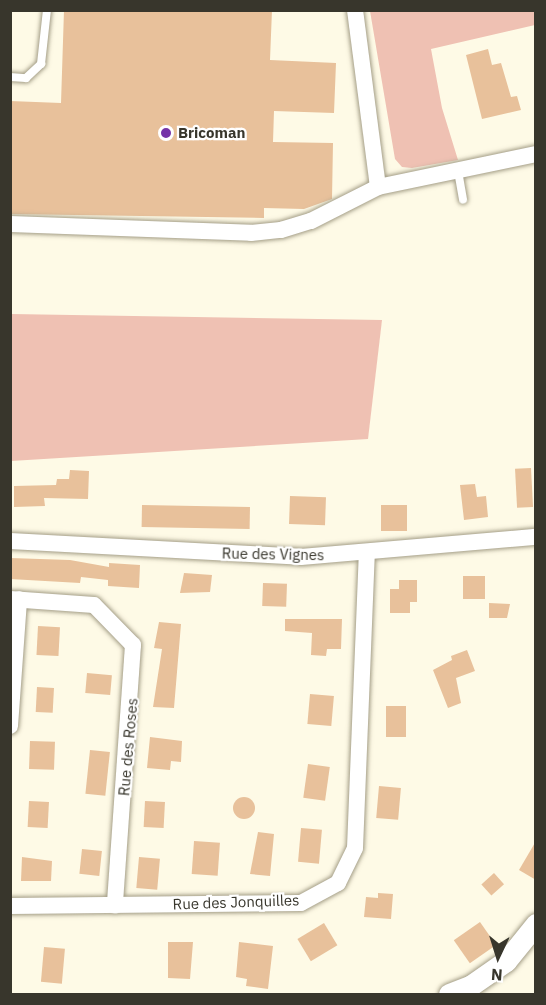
<!DOCTYPE html>
<style>
body{margin:0}
#map{position:relative;width:546px;height:1005px;overflow:hidden;background:#fefae6;font-family:"IBM Plex Sans",sans-serif}
div>[style]{position:absolute}
.green>*{inset:0;background:#efc1b3}
.building>*{inset:0;background:#e8c19b;transform-origin:0 0}
.round{border-radius:50%}
.roads{filter:drop-shadow(0 0 2px #a49e87) drop-shadow(0 0 2px #a49e87)}
.service>*{height:8px;margin:-4px;padding:0 4px;transform-origin:4px;border-radius:4px;background:#fff}
.minor>*{height:16px;margin:-8px;padding:0 8px;transform-origin:8px;border-radius:8px;background:#fff}
.tertiary>*{height:21px;margin:-10.5px;padding:0 10.5px;transform-origin:10.5px;border-radius:10.5px;background:#fff}
.dots>*{width:16px;height:16px;translate:-50% -50%;box-sizing:border-box;border:3px solid #fff;border-radius:50%}
span{translate:-50% -50%;white-space:nowrap;text-align:center;line-height:1.15;-webkit-text-stroke:4.5px #fff;paint-order:stroke}
.poi-label{font-size:15px;color:#38362c;font-weight:700}
.left{translate:0 -50%;text-align:left}
.street-label{font-size:15px;color:#38362c}
.frame{position:absolute;inset:0;border:12px solid #38362c;pointer-events:none}
.north{position:absolute;left:468px;top:927px;width:60px;height:60px;-webkit-text-stroke:4px #fff;paint-order:stroke;rotate:184deg;font-size:16px;font-weight:700;line-height:24px;text-align:center;color:#38362c}
.north::after{content:'';display:block;margin:auto;width:21px;height:27px;background:#38362c;clip-path:polygon(50% 0,100% 100%,50% 72%,0 100%)}
</style>
<div id="map">
<div class="green">
<i style="clip-path:polygon(370px 11px,535px 11px,535px 25px,431px 49px,442px 108px,458px 160px,412px 168px,402px 167px,395px 159px)"></i>
<i style="clip-path:polygon(11px 314px,382px 320px,368px 439px,11px 461px)"></i>
</div>
<div class="building">
<i style="clip-path:polygon(64px 10px,272px 10px,270px 60px,336px 63px,334px 113px,274px 111px,273px 142px,333px 143px,332px 199px,304px 209px,264px 208px,264px 218px,10px 214px,10px 101px,61px 103px)"></i>
<i style="clip-path:polygon(488px 49px,492px 65px,501px 63px,511px 97px,517px 96px,521px 110px,482px 119px,466px 55px)"></i>
<i style="left:531px;top:468px;width:39px;height:16px;rotate:87deg"></i>
<i style="clip-path:polygon(70px 470px,89px 471px,88px 499px,44px 498px,45px 506px,14px 507px,14px 486px,56px 485px,57px 479px,69px 479px)"></i>
<i style="clip-path:polygon(475px 484px,477px 497px,486px 496px,488px 517px,464px 520px,460px 485px)"></i>
<i style="left:290px;top:496px;width:36px;height:28px;rotate:2deg"></i>
<i style="left:142px;top:505px;width:108px;height:22px;rotate:1deg"></i>
<i style="left:381px;top:505px;width:26px;height:26px"></i>
<i style="clip-path:polygon(10px 558px,70px 560px,109px 567px,109px 563px,140px 565px,139px 588px,108px 586px,108px 580px,81px 577px,80px 583px,10px 579px)"></i>
<i style="clip-path:polygon(184px 573px,212px 575px,210px 592px,180px 593px)"></i>
<i style="left:463px;top:576px;width:22px;height:23px"></i>
<i style="clip-path:polygon(399px 580px,417px 580px,417px 602px,410px 602px,410px 613px,390px 613px,390px 589px,399px 589px)"></i>
<i style="left:263px;top:583px;width:24px;height:23px;rotate:2deg"></i>
<i style="clip-path:polygon(489px 603px,510px 604px,507px 618px,489px 618px)"></i>
<i style="clip-path:polygon(285px 619px,342px 619px,341px 649px,327px 649px,326px 656px,311px 655px,312px 633px,285px 631px)"></i>
<i style="clip-path:polygon(159px 622px,181px 624px,174px 708px,153px 707px,162px 649px,154px 648px)"></i>
<i style="left:38px;top:626px;width:22px;height:29px;rotate:3deg"></i>
<i style="clip-path:polygon(467px 650px,475px 671px,456px 678px,461px 703px,448px 708px,433px 670px,452px 660px,451px 656px)"></i>
<i style="left:87px;top:673px;width:25px;height:20px;rotate:5deg"></i>
<i style="left:37px;top:687px;width:17px;height:25px;rotate:3deg"></i>
<i style="left:310px;top:694px;width:24px;height:30px;rotate:5deg"></i>
<i style="left:386px;top:706px;width:20px;height:31px"></i>
<i style="clip-path:polygon(150px 737px,182px 741px,181px 762px,171px 761px,170px 770px,147px 768px)"></i>
<i style="left:30px;top:741px;width:25px;height:28px;rotate:2deg"></i>
<i style="left:90px;top:750px;width:20px;height:44px;rotate:6deg"></i>
<i style="left:308px;top:764px;width:22px;height:34px;rotate:8deg"></i>
<i style="left:379px;top:786px;width:22px;height:32px;rotate:5deg"></i>
<i class="round" style="left:233px;top:797px;width:22px;height:22px"></i>
<i style="left:29px;top:801px;width:20px;height:26px;rotate:3deg"></i>
<i style="left:145px;top:801px;width:20px;height:26px;rotate:3deg"></i>
<i style="left:301px;top:828px;width:21px;height:34px;rotate:5deg"></i>
<i style="clip-path:polygon(258px 832px,274px 834px,270px 876px,250px 874px)"></i>
<i style="left:194px;top:841px;width:26px;height:33px;rotate:4deg"></i>
<i style="clip-path:polygon(536px 841px,536px 880px,519px 870px)"></i>
<i style="left:82px;top:849px;width:20px;height:25px;rotate:6deg"></i>
<i style="clip-path:polygon(22px 857px,52px 861px,51px 881px,21px 881px)"></i>
<i style="left:139px;top:857px;width:21px;height:31px;rotate:5deg"></i>
<i style="left:494px;top:873px;width:15px;height:17px;rotate:48deg"></i>
<i style="clip-path:polygon(378px 893px,393px 894px,391px 919px,364px 917px,366px 897px,378px 898px)"></i>
<i style="left:480px;top:922px;width:28px;height:32px;rotate:55deg"></i>
<i style="left:324px;top:923px;width:26px;height:31px;rotate:59deg"></i>
<i style="clip-path:polygon(168px 942px,193px 942px,190px 979px,168px 978px)"></i>
<i style="clip-path:polygon(239px 942px,273px 946px,268px 989px,246px 986px,247px 979px,236px 977px)"></i>
<i style="left:44px;top:947px;width:21px;height:35px;rotate:5deg"></i>
</div>
<div class="roads">
<div class="service">
<i style="left:10px;top:77px;width:16px;rotate:4deg"></i>
<i style="left:26px;top:78px;width:21px;rotate:-43deg"></i>
<i style="left:41px;top:64px;width:54px;rotate:-83.7deg"></i>
<i style="left:458px;top:171px;width:29px;rotate:80deg"></i>
</div>
<div class="minor">
<i style="left:355px;top:10px;width:178px;rotate:82.6deg"></i>
<i style="left:10px;top:224px;width:241px;rotate:2.1deg"></i>
<i style="left:251px;top:233px;width:30px;rotate:-6deg"></i>
<i style="left:281px;top:230px;width:31px;rotate:-17deg"></i>
<i style="left:311px;top:221px;width:75px;rotate:-26.9deg"></i>
<i style="left:378px;top:187px;width:161px;rotate:-11.8deg"></i>
<i style="left:10px;top:541px;width:291px;rotate:3.1deg"></i>
<i style="left:301px;top:557px;width:236px;rotate:-4.9deg"></i>
<i style="left:10px;top:599px;width:84px;rotate:4.1deg"></i>
<i style="left:94px;top:605px;width:56px;rotate:45.7deg"></i>
<i style="left:133px;top:645px;width:261px;rotate:94deg"></i>
<i style="left:10px;top:726px;width:127px;rotate:-85.9deg"></i>
<i style="left:10px;top:906px;width:291px;rotate:-0.6deg"></i>
<i style="left:301px;top:903px;width:42px;rotate:-28.4deg"></i>
<i style="left:338px;top:883px;width:39px;rotate:-64deg"></i>
<i style="left:355px;top:848px;width:295px;rotate:-87.7deg"></i>
</div>
<div class="tertiary">
<i style="left:449px;top:994px;width:22px;rotate:-21deg"></i>
<i style="left:470px;top:986px;width:44px;rotate:-34.8deg"></i>
<i style="left:506px;top:961px;width:48px;rotate:-51deg"></i>
</div>
</div>
<div class="dots">
<i style="left:166px;top:133px;background:#7533a8"></i>
</div>
<div class="poi-label">
<span class="left" style="left:178px;top:133px">Bricoman</span>
</div>
<div class="street-label">
<span style="left:273px;top:554px;rotate:1deg">Rue des Vignes</span>
<span style="left:128px;top:747px;rotate:-85deg">Rue des Roses</span>
<span style="left:236px;top:902px;rotate:-2deg">Rue des Jonquilles</span>
</div>
<div class="frame"></div>
<div class="north">N</div>
</div>
